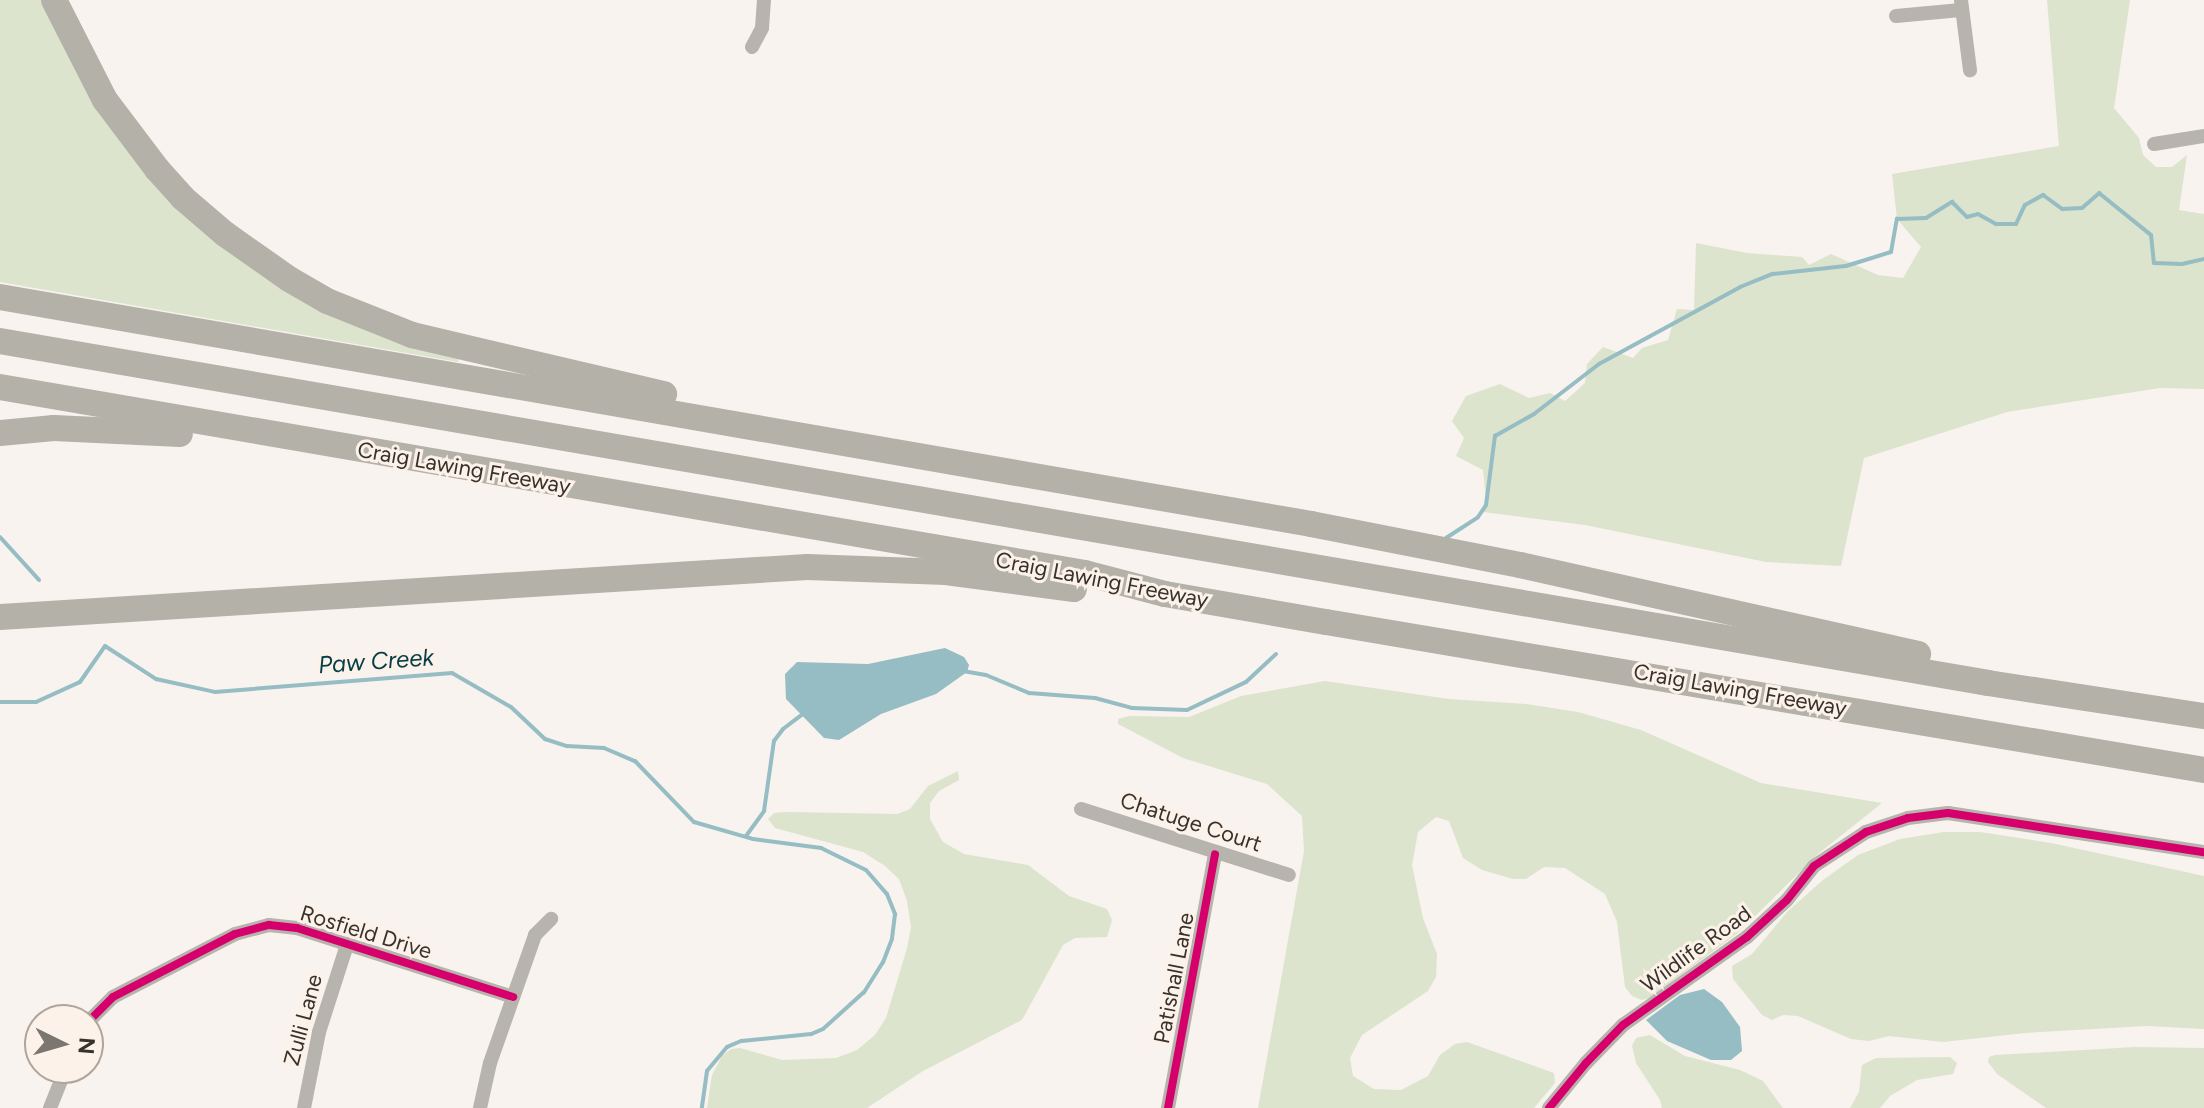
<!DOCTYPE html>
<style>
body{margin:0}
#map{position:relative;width:2204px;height:1108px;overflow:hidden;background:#f8f3ee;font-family:Figtree,sans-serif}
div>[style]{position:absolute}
.green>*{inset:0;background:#dce4cd}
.water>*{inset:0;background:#95bdc3}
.stream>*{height:4px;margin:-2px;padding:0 2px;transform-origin:2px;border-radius:2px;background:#95bdc3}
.street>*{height:14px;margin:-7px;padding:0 7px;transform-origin:7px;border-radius:7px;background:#b7b4ad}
.highway>*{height:26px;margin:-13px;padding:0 13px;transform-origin:13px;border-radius:13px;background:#b4b1a9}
.cycleway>*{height:8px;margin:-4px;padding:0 4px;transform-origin:4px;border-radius:4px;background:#d6006c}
span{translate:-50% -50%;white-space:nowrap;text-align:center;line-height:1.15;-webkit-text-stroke:6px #fdf2e9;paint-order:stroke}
.street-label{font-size:22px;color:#38322c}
.water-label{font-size:24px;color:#063f47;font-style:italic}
.north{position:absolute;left:24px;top:1004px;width:80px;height:80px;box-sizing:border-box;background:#fdf2e9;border:2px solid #aea59d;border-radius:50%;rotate:95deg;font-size:22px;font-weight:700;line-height:32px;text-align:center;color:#38322c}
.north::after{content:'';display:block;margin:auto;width:28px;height:36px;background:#7b7670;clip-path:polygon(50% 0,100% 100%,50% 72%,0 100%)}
</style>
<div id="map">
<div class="green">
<i style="clip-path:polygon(0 0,49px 0,199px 221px,459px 356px,458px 362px,0 282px)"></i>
<i style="clip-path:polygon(2047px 0,2130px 0,2114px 108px,2139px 138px,2143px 155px,2156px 167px,2172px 167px,2187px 155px,2179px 210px,2204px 214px,2204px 389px,2160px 388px,2007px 412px,1864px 458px,1841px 566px,1766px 562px,1585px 525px,1483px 512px,1486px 500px,1483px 470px,1456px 456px,1464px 438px,1452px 421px,1466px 396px,1500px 384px,1529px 398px,1550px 393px,1565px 401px,1585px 383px,1587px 364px,1603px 347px,1633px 358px,1642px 348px,1668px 340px,1677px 309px,1694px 310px,1696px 243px,1747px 253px,1802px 257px,1809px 265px,1831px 254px,1878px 275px,1903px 278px,1921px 247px,1897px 219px,1892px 174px,2059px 146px)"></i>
<i style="clip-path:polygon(1325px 681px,1449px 699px,1526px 704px,1578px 712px,1641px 730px,1761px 783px,1882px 803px,1818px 854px,1739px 932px,1650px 998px,1642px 1000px,1632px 996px,1625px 987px,1617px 922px,1605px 894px,1565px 868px,1544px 867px,1526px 879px,1513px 879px,1482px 870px,1463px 858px,1449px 821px,1436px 817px,1418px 832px,1412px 865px,1423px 918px,1437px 954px,1436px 977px,1428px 991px,1362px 1035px,1350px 1058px,1353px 1076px,1374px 1089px,1401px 1090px,1428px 1076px,1440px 1055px,1455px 1044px,1467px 1042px,1554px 1073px,1555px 1083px,1534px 1108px,1258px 1108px,1304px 851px,1302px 816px,1267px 784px,1183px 758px,1118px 724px,1118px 719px,1129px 716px,1189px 717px,1241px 696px)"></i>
<i style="clip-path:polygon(958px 771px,959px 780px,939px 791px,930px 803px,930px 819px,943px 842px,964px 854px,1028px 865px,1069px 896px,1107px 909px,1112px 920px,1107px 937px,1075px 938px,1063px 945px,1022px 1020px,923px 1071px,867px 1108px,707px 1108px,712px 1075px,722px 1056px,731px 1049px,740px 1048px,782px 1060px,836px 1058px,857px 1050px,875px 1035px,886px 1018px,907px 948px,911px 927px,907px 901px,899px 879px,885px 866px,863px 852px,775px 828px,768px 819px,774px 813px,786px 812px,897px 814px,910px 809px,928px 786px)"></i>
<i style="clip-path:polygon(1944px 832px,1980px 832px,2051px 843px,2204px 876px,2204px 1029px,2146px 1026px,2025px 1033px,1943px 1042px,1889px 1036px,1869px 1041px,1851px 1039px,1798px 1016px,1783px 1015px,1772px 1020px,1762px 1015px,1733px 979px,1732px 966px,1752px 954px,1788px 911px,1823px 880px,1858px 855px,1900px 839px)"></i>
<i style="clip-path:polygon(1650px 1035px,1685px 1056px,1740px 1070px,1763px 1081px,1783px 1108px,1662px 1108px,1660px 1100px,1636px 1063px,1632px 1046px,1636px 1038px)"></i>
<i style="clip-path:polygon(2135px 1047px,2204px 1048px,2204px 1108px,2046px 1108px,1997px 1074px,1988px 1062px,1989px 1057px,1995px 1055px)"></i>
<i style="clip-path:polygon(1950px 1057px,1957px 1063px,1953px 1074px,1917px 1080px,1890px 1096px,1880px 1108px,1850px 1108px,1859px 1092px,1862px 1065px,1876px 1058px)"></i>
</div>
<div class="water">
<i style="clip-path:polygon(945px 648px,964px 657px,969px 665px,967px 672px,936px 694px,881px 714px,839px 740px,824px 738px,786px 699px,785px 674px,797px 662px,868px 664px)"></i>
<i style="clip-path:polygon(1704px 989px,1722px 1002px,1740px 1027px,1742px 1051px,1731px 1060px,1711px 1060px,1667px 1041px,1646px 1020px,1680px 995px)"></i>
</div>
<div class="stream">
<i style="left:0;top:537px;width:58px;rotate:47.8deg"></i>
<i style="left:1446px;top:538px;width:38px;rotate:-33deg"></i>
<i style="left:1478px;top:517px;width:14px;rotate:-56deg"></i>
<i style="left:1486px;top:505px;width:70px;rotate:-82.6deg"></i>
<i style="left:1495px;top:436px;width:45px;rotate:-29.4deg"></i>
<i style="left:1534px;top:414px;width:82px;rotate:-37.6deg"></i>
<i style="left:1599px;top:364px;width:161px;rotate:-28.6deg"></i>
<i style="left:1740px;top:287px;width:35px;rotate:-22deg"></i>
<i style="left:1773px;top:274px;width:73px;rotate:-6.3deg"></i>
<i style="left:1846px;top:266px;width:47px;rotate:-17.3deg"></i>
<i style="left:1891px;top:252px;width:34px;rotate:-80deg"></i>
<i style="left:1897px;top:219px;width:29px;rotate:-2deg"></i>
<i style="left:1926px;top:218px;width:31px;rotate:-32deg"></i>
<i style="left:1952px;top:202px;width:21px;rotate:45deg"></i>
<i style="left:1967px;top:217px;width:11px;rotate:-15deg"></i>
<i style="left:1978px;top:214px;width:21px;rotate:29deg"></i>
<i style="left:1996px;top:224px;width:20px"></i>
<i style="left:2016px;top:224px;width:21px;rotate:-65deg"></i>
<i style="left:2025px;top:205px;width:21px;rotate:-29deg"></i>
<i style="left:2043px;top:195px;width:24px;rotate:36deg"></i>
<i style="left:2062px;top:209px;width:20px;rotate:-3deg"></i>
<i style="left:2082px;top:208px;width:23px;rotate:-41deg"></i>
<i style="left:2099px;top:193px;width:67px;rotate:38.9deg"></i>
<i style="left:2151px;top:235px;width:28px;rotate:84deg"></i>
<i style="left:2154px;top:263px;width:28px;rotate:2deg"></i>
<i style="left:2182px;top:264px;width:23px;rotate:-13deg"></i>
<i style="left:963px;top:671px;width:23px;rotate:10deg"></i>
<i style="left:986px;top:675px;width:47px;rotate:22.7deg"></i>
<i style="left:1029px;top:693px;width:66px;rotate:4.3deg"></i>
<i style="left:1095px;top:698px;width:38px;rotate:15deg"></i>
<i style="left:1132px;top:708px;width:55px;rotate:2.1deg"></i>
<i style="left:1187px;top:710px;width:65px;rotate:-25.4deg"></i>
<i style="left:1246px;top:682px;width:41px;rotate:-43deg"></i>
<i style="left:0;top:702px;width:36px"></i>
<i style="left:36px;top:702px;width:48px;rotate:-24.4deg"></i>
<i style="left:80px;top:682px;width:44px;rotate:-55.2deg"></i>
<i style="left:105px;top:646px;width:61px;rotate:32.9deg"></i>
<i style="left:156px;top:679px;width:60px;rotate:12.4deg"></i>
<i style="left:215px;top:692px;width:238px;rotate:-4.6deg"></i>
<i style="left:452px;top:673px;width:68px;rotate:30deg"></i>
<i style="left:511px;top:707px;width:47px;rotate:43.3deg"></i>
<i style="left:545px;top:739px;width:23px;rotate:18deg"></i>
<i style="left:567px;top:746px;width:37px;rotate:3deg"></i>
<i style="left:604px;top:748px;width:34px;rotate:23deg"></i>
<i style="left:635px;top:761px;width:85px;rotate:46deg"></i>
<i style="left:694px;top:822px;width:61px;rotate:16.1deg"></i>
<i style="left:753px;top:839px;width:69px;rotate:7.5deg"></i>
<i style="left:821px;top:848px;width:50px;rotate:26.1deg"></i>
<i style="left:866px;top:870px;width:32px;rotate:49deg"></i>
<i style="left:887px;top:894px;width:22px;rotate:68deg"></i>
<i style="left:895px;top:914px;width:25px;rotate:97deg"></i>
<i style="left:892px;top:939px;width:25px;rotate:111deg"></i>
<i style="left:883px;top:962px;width:36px;rotate:122deg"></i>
<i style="left:864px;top:992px;width:55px;rotate:137.9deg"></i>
<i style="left:823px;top:1029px;width:13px;rotate:157deg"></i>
<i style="left:811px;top:1034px;width:70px;rotate:174.3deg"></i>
<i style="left:741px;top:1041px;width:15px;rotate:157deg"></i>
<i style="left:727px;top:1047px;width:31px;rotate:130deg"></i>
<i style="left:707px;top:1071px;width:37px;rotate:98deg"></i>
<i style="left:746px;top:836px;width:31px;rotate:-54deg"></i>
<i style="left:764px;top:811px;width:71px;rotate:-81.9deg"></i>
<i style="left:774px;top:741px;width:15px;rotate:-53deg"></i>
<i style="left:783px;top:729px;width:25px;rotate:-37deg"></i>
</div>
<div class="street">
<i style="left:1961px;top:0;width:71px;rotate:82.7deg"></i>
<i style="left:1896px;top:16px;width:65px;rotate:-5.3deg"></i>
<i style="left:752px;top:47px;width:21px;rotate:-62deg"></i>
<i style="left:762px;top:28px;width:28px;rotate:-86deg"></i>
<i style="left:2154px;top:144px;width:51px;rotate:-9.1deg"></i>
<i style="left:1081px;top:809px;width:218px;rotate:17.6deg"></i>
<i style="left:88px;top:1022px;width:35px;rotate:-45deg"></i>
<i style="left:113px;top:997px;width:137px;rotate:-27.3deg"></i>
<i style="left:235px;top:934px;width:35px;rotate:-15deg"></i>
<i style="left:269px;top:925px;width:28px;rotate:6deg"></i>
<i style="left:297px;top:928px;width:227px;rotate:17.7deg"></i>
<i style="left:50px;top:1108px;width:43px;rotate:-68.2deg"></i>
<i style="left:304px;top:1108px;width:77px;rotate:-78.8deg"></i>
<i style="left:319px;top:1032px;width:91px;rotate:-72.2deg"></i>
<i style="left:480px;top:1108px;width:46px;rotate:-77.5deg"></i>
<i style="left:490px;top:1063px;width:136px;rotate:-70.6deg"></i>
<i style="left:535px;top:935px;width:23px;rotate:-45deg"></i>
<i style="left:1168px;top:1108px;width:258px;rotate:-79.5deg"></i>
<i style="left:1549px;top:1108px;width:58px;rotate:-50.6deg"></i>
<i style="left:1586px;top:1063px;width:53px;rotate:-45.8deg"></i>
<i style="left:1623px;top:1025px;width:152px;rotate:-35.4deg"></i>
<i style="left:1747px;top:937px;width:54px;rotate:-42.8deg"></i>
<i style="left:1787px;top:900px;width:43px;rotate:-51.5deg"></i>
<i style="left:1814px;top:866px;width:62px;rotate:-33.2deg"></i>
<i style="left:1866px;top:832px;width:44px;rotate:-18.4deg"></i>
<i style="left:1908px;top:818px;width:40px;rotate:-7.1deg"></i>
<i style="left:1948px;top:813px;width:259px;rotate:8.7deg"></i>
</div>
<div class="highway">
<i style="left:54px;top:0;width:112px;rotate:63deg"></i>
<i style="left:105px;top:100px;width:86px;rotate:53deg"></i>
<i style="left:157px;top:169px;width:39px;rotate:48deg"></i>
<i style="left:183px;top:198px;width:55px;rotate:40.6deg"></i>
<i style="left:225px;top:234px;width:78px;rotate:35.1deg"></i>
<i style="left:289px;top:279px;width:44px;rotate:30.1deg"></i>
<i style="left:327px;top:301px;width:92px;rotate:21.8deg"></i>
<i style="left:412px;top:335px;width:259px;rotate:13.2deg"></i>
<i style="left:0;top:297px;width:1331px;rotate:9.82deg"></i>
<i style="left:1311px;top:524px;width:213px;rotate:11.1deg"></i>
<i style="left:1520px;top:565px;width:408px;rotate:12.6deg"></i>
<i style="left:0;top:341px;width:2017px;rotate:9.76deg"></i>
<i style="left:1988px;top:683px;width:219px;rotate:8.7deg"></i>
<i style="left:0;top:387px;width:1101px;rotate:9.73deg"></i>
<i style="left:1085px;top:573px;width:83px;rotate:14.7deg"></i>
<i style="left:1165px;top:594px;width:163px;rotate:9.9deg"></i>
<i style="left:1326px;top:622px;width:890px;rotate:9.57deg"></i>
<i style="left:0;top:433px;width:54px;rotate:-5.3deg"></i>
<i style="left:54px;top:428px;width:126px;rotate:2.7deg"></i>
<i style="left:0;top:617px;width:809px;rotate:-3.55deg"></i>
<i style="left:807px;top:567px;width:139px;rotate:2.1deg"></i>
<i style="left:946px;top:572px;width:129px;rotate:7.6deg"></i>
</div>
<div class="cycleway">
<i style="left:88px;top:1022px;width:35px;rotate:-45deg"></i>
<i style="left:113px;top:997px;width:137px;rotate:-27.3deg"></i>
<i style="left:235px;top:934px;width:35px;rotate:-15deg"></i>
<i style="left:269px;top:925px;width:28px;rotate:6deg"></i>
<i style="left:297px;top:928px;width:227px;rotate:17.7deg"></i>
<i style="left:1168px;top:1108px;width:258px;rotate:-79.5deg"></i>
<i style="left:1549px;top:1108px;width:58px;rotate:-50.6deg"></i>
<i style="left:1586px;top:1063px;width:53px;rotate:-45.8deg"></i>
<i style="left:1623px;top:1025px;width:152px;rotate:-35.4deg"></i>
<i style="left:1747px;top:937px;width:54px;rotate:-42.8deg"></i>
<i style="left:1787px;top:900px;width:43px;rotate:-51.5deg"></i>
<i style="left:1814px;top:866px;width:62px;rotate:-33.2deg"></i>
<i style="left:1866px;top:832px;width:44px;rotate:-18.4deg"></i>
<i style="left:1908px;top:818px;width:40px;rotate:-7.1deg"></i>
<i style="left:1948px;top:813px;width:259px;rotate:8.7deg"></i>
</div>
<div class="street-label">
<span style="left:464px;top:468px;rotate:10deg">Craig Lawing Freeway</span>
<span style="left:1102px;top:580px;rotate:11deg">Craig Lawing Freeway</span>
<span style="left:1740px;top:690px;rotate:10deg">Craig Lawing Freeway</span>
<span style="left:1191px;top:822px;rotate:18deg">Chatuge Court</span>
<span style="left:366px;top:932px;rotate:17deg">Rosfield Drive</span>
<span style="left:1696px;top:949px;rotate:-36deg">Wildlife Road</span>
<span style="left:1174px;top:978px;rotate:-79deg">Patishall Lane</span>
<span style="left:303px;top:1020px;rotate:-75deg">Zulli Lane</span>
</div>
<div class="water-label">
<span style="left:376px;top:661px;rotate:-4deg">Paw Creek</span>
</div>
<div class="north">N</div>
</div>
